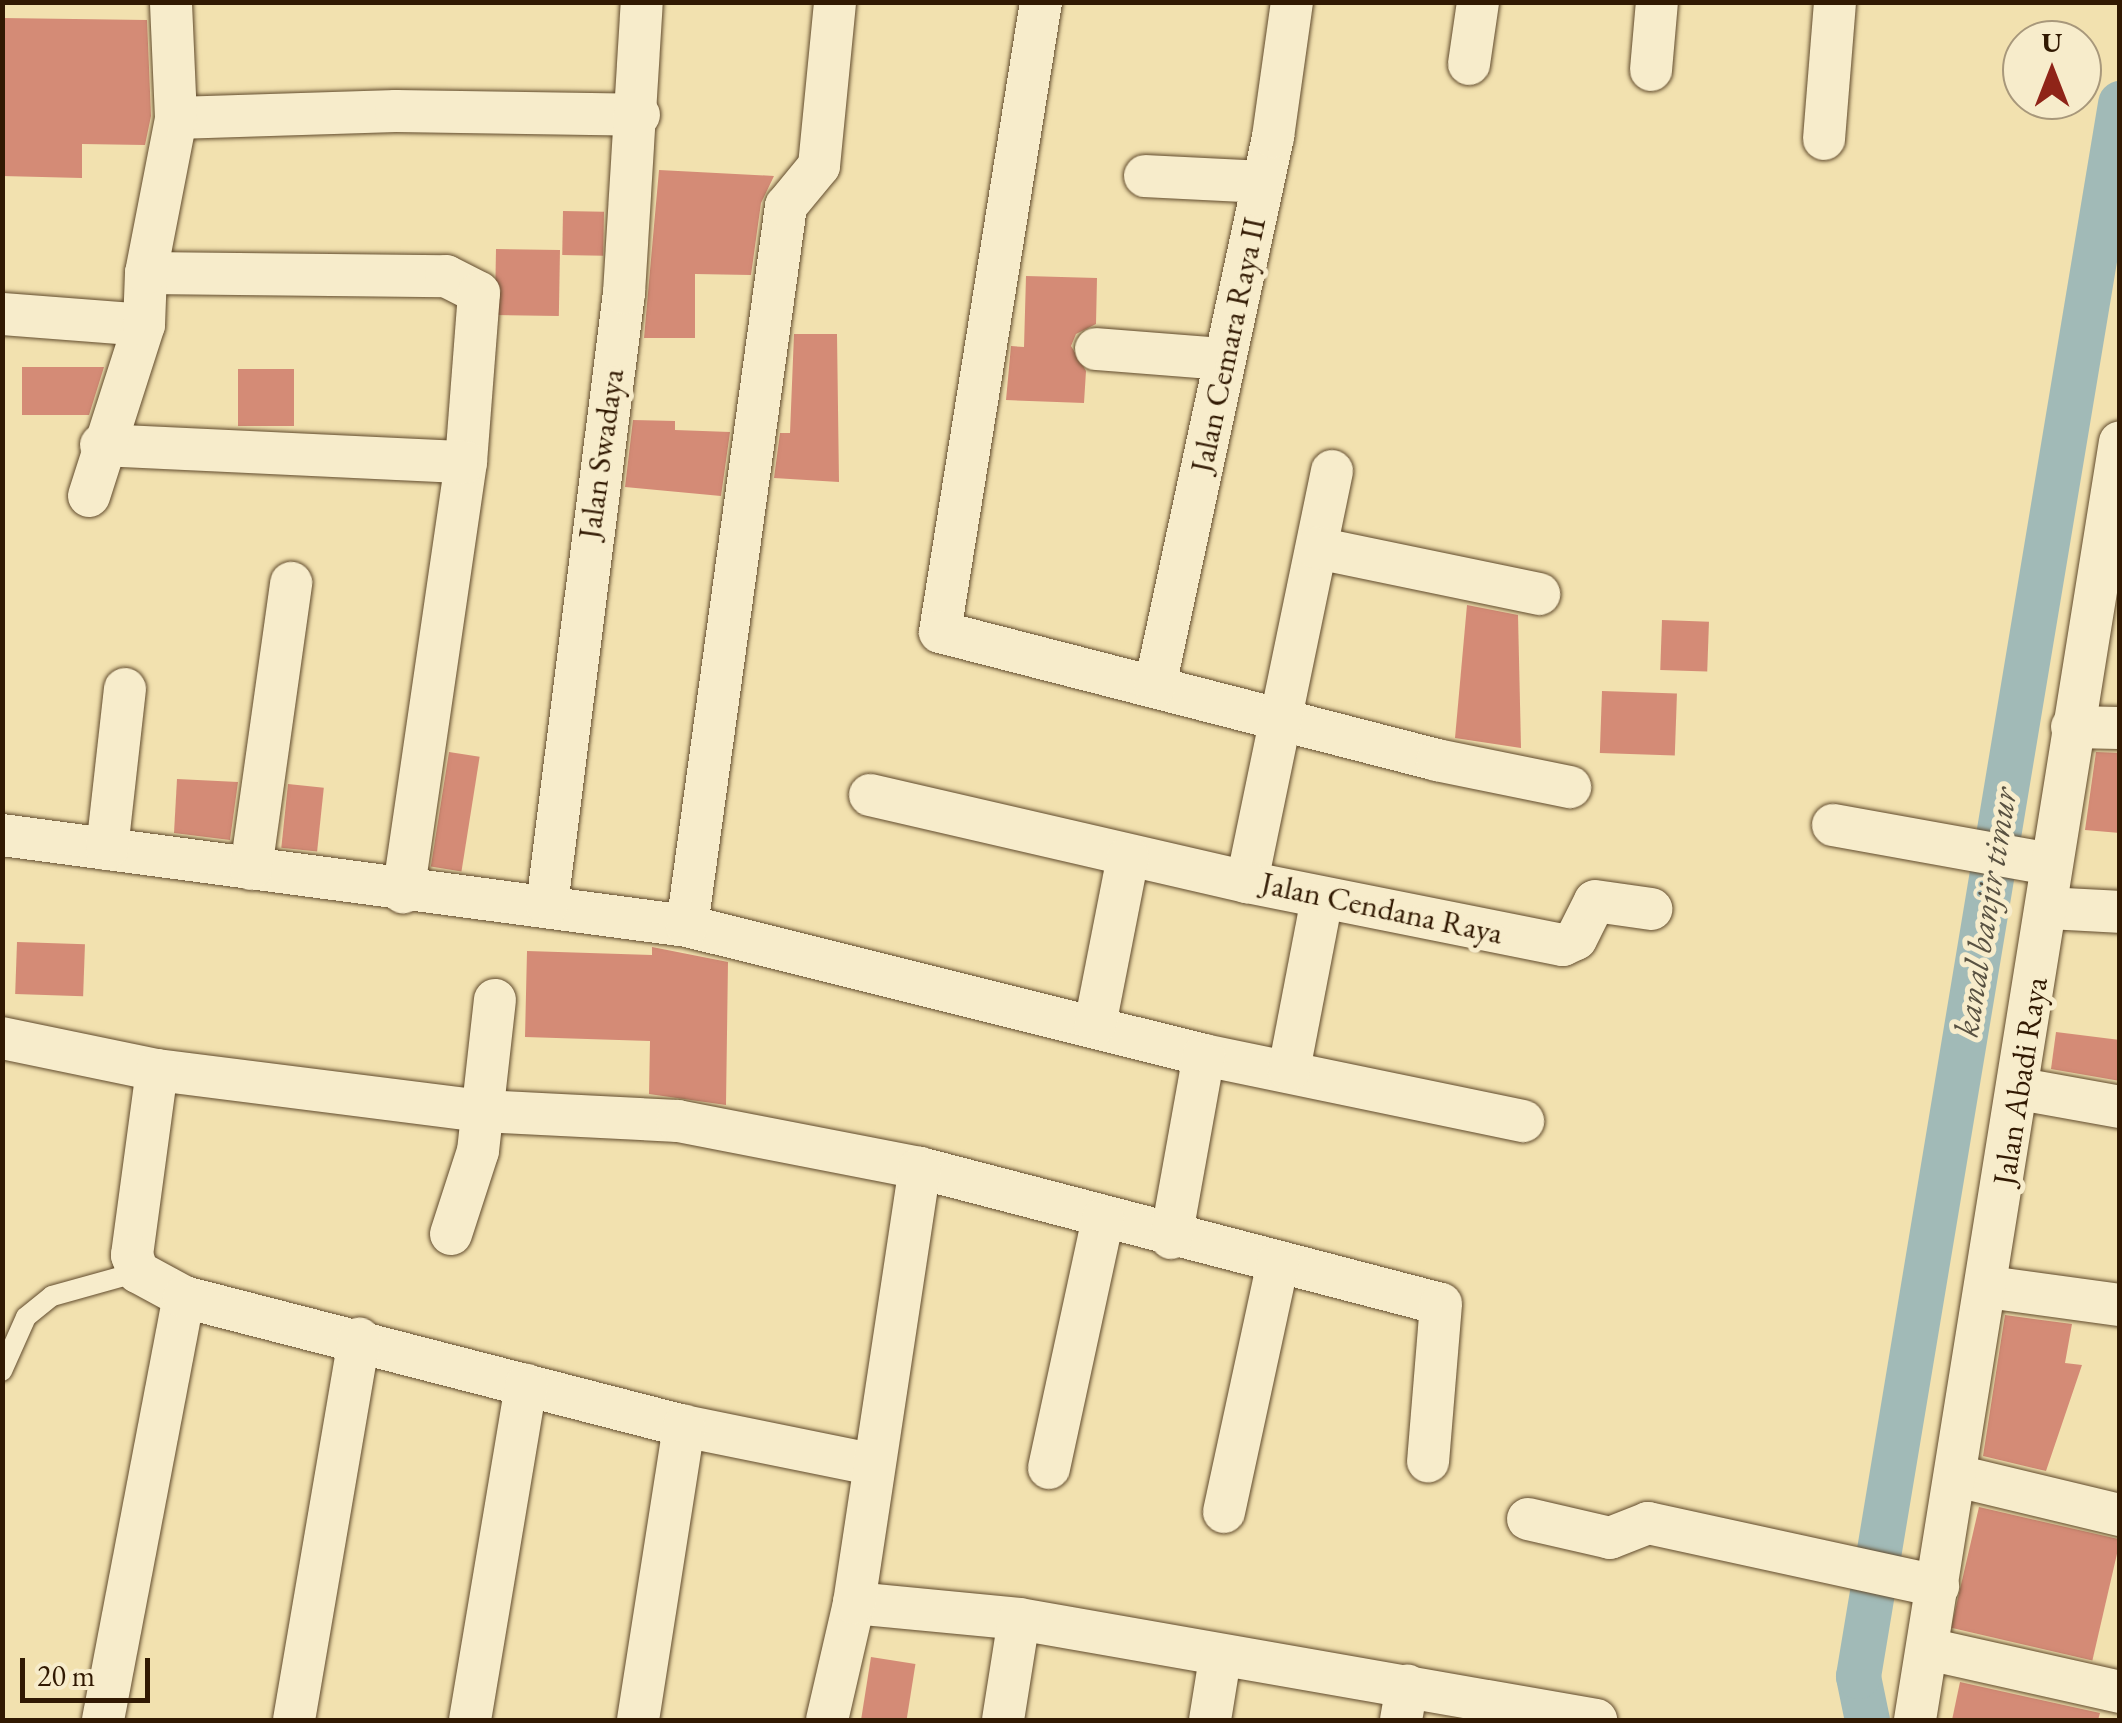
<!DOCTYPE html>
<style>
body{margin:0}
#map{position:relative;width:2122px;height:1723px;overflow:hidden;background:#f2e1af;font-family:"EB Garamond",serif}
div>[style]{position:absolute}
.canal>*{height:45px;margin:-22.5px;padding:0 22.5px;transform-origin:22.5px;border-radius:22.5px;background:#a1bab7}
.building>*{inset:0;background:#d48b76;transform-origin:0 0}
.roads{filter:drop-shadow(0 0 2px #614b2d) drop-shadow(0 0 2px #614b2d)}
.service>*{height:20px;margin:-10px;padding:0 10px;transform-origin:10px;border-radius:10px;background:#f7eccb}
.minor>*{height:42px;margin:-21px;padding:0 21px;transform-origin:21px;border-radius:21px;background:#f7eccb}
span{translate:-50% -50%;white-space:nowrap;text-align:center;line-height:1.15;-webkit-text-stroke:10px #f7eccb;paint-order:stroke}
.street-label{font-size:32px;color:#311902}
.water-label{font-size:35px;color:#585141;font-style:italic}
.frame{position:absolute;inset:0;border:5px solid #311902;pointer-events:none}
.north{position:absolute;left:2002px;top:20px;width:100px;height:100px;box-sizing:border-box;background:#f7eccb;border:2px solid #a8987b;border-radius:50%;rotate:0deg;font-size:28px;font-weight:700;line-height:40px;text-align:center;color:#311902}
.north::after{content:'';display:block;margin:auto;width:35px;height:45px;background:#8f2418;clip-path:polygon(50% 0,100% 100%,50% 72%,0 100%)}
.scale{position:absolute;left:20px;top:1658px;width:130px;height:45px;box-sizing:border-box;border:5px solid #311902;border-top:0;padding-left:12px;font-size:30px;line-height:35px;white-space:nowrap;color:#311902;-webkit-text-stroke:8px #f7eccb;paint-order:stroke}
</style>
<div id="map">
<div class="canal">
<i style="left:1867px;top:1720px;width:45px;rotate:-101.6deg"></i>
<i style="left:1858px;top:1676px;width:1595px;rotate:-80.54deg"></i>
</div>
<div class="building">
<i style="clip-path:polygon(2px 18px,147px 20px,151px 116px,145px 145px,82px 144px,82px 178px,2px 176px)"></i>
<i style="clip-path:polygon(659px 170px,774px 176px,761px 203px,751px 275px,695px 274px,695px 338px,644px 338px)"></i>
<i style="left:563px;top:211px;width:41px;height:44px;rotate:1deg"></i>
<i style="left:496px;top:249px;width:64px;height:66px;rotate:1deg"></i>
<i style="clip-path:polygon(1026px 276px,1097px 278px,1096px 324px,1076px 334px,1071px 346px,1086px 371px,1084px 403px,1006px 400px,1011px 346px,1024px 347px)"></i>
<i style="clip-path:polygon(794px 334px,837px 334px,839px 482px,774px 478px,780px 433px,790px 433px)"></i>
<i style="clip-path:polygon(22px 367px,104px 367px,89px 415px,22px 415px)"></i>
<i style="left:238px;top:369px;width:56px;height:57px"></i>
<i style="clip-path:polygon(633px 420px,675px 421px,675px 430px,730px 432px,721px 496px,625px 487px)"></i>
<i style="clip-path:polygon(1467px 605px,1518px 615px,1521px 748px,1455px 738px)"></i>
<i style="left:1662px;top:620px;width:47px;height:50px;rotate:2deg"></i>
<i style="left:1602px;top:691px;width:75px;height:62px;rotate:2deg"></i>
<i style="left:449px;top:752px;width:31px;height:116px;rotate:9deg"></i>
<i style="clip-path:polygon(2096px 752px,2120px 753px,2120px 833px,2085px 830px)"></i>
<i style="clip-path:polygon(177px 779px,238px 782px,230px 840px,174px 833px)"></i>
<i style="left:288px;top:784px;width:36px;height:64px;rotate:6deg"></i>
<i style="left:17px;top:942px;width:68px;height:52px;rotate:2deg"></i>
<i style="clip-path:polygon(652px 947px,728px 962px,726px 1105px,649px 1094px,650px 1041px,525px 1037px,527px 951px,652px 955px)"></i>
<i style="clip-path:polygon(2056px 1032px,2120px 1040px,2120px 1081px,2051px 1069px)"></i>
<i style="clip-path:polygon(2005px 1315px,2072px 1324px,2065px 1363px,2082px 1365px,2046px 1471px,1983px 1456px)"></i>
<i style="left:1979px;top:1507px;width:145px;height:124px;rotate:13deg"></i>
<i style="left:871px;top:1657px;width:45px;height:64px;rotate:9deg"></i>
<i style="clip-path:polygon(1960px 1682px,2100px 1713px,2098px 1720px,1952px 1720px)"></i>
</div>
<div class="roads">
<div class="service">
<i style="left:2px;top:1371px;width:59px;rotate:-66deg"></i>
<i style="left:26px;top:1317px;width:33px;rotate:-39deg"></i>
<i style="left:52px;top:1296px;width:89px;rotate:-15.6deg"></i>
</div>
<div class="minor">
<i style="left:1041px;top:2px;width:638px;rotate:99.11deg"></i>
<i style="left:940px;top:632px;width:513px;rotate:14.44deg"></i>
<i style="left:1437px;top:760px;width:136px;rotate:11.5deg"></i>
<i style="left:1469px;top:64px;width:63px;rotate:-81.7deg"></i>
<i style="left:1651px;top:70px;width:68px;rotate:-85deg"></i>
<i style="left:176px;top:118px;width:220px;rotate:-1.8deg"></i>
<i style="left:396px;top:111px;width:243px;rotate:0.9deg"></i>
<i style="left:1824px;top:139px;width:137px;rotate:-85.4deg"></i>
<i style="left:1145px;top:176px;width:118px;rotate:2.9deg"></i>
<i style="left:146px;top:273px;width:300px;rotate:0.6deg"></i>
<i style="left:446px;top:276px;width:37px;rotate:27deg"></i>
<i style="left:479px;top:293px;width:169px;rotate:94.4deg"></i>
<i style="left:466px;top:462px;width:435px;rotate:98.3deg"></i>
<i style="left:2px;top:314px;width:142px;rotate:4.4deg"></i>
<i style="left:1096px;top:349px;width:127px;rotate:4.5deg"></i>
<i style="left:101px;top:445px;width:365px;rotate:2.7deg"></i>
<i style="left:1332px;top:471px;width:420px;rotate:101.7deg"></i>
<i style="left:1247px;top:882px;width:322px;rotate:11.3deg"></i>
<i style="left:1563px;top:945px;width:14px;rotate:-25deg"></i>
<i style="left:1576px;top:939px;width:42px;rotate:-63.4deg"></i>
<i style="left:1595px;top:901px;width:57px;rotate:8.1deg"></i>
<i style="left:89px;top:496px;width:180px;rotate:-72.2deg"></i>
<i style="left:144px;top:325px;width:52px;rotate:-87.8deg"></i>
<i style="left:146px;top:273px;width:158px;rotate:-79deg"></i>
<i style="left:176px;top:118px;width:116px;rotate:-92.5deg"></i>
<i style="left:1317px;top:548px;width:227px;rotate:11.7deg"></i>
<i style="left:1155px;top:686px;width:562px;rotate:-77.87deg"></i>
<i style="left:1273px;top:137px;width:136px;rotate:-82deg"></i>
<i style="left:2072px;top:727px;width:48px;rotate:1.2deg"></i>
<i style="left:870px;top:795px;width:387px;rotate:13deg"></i>
<i style="left:1833px;top:825px;width:219px;rotate:10.2deg"></i>
<i style="left:2px;top:835px;width:691px;rotate:7.57deg"></i>
<i style="left:687px;top:926px;width:533px;rotate:14.01deg"></i>
<i style="left:1204px;top:1055px;width:326px;rotate:11.7deg"></i>
<i style="left:107px;top:849px;width:161px;rotate:-83.6deg"></i>
<i style="left:251px;top:869px;width:289px;rotate:-82deg"></i>
<i style="left:547px;top:905px;width:617px;rotate:-82.83deg"></i>
<i style="left:624px;top:293px;width:292px;rotate:-86.5deg"></i>
<i style="left:2047px;top:908px;width:73px;rotate:3.1deg"></i>
<i style="left:687px;top:926px;width:727px;rotate:-82.17deg"></i>
<i style="left:786px;top:206px;width:52px;rotate:-50.5deg"></i>
<i style="left:819px;top:166px;width:165px;rotate:-84.4deg"></i>
<i style="left:1095px;top:1025px;width:171px;rotate:-78.9deg"></i>
<i style="left:2px;top:1038px;width:158px;rotate:11.7deg"></i>
<i style="left:157px;top:1070px;width:328px;rotate:7.2deg"></i>
<i style="left:482px;top:1111px;width:196px;rotate:2.9deg"></i>
<i style="left:678px;top:1121px;width:247px;rotate:11deg"></i>
<i style="left:920px;top:1168px;width:538px;rotate:14.63deg"></i>
<i style="left:1441px;top:1304px;width:158px;rotate:94.7deg"></i>
<i style="left:157px;top:1070px;width:187px;rotate:97.7deg"></i>
<i style="left:132px;top:1255px;width:18px;rotate:71deg"></i>
<i style="left:138px;top:1272px;width:52px;rotate:28.5deg"></i>
<i style="left:1289px;top:1070px;width:174px;rotate:-79.1deg"></i>
<i style="left:2020px;top:1089px;width:102px;rotate:10.2deg"></i>
<i style="left:451px;top:1234px;width:87px;rotate:-72deg"></i>
<i style="left:478px;top:1151px;width:152px;rotate:-83.6deg"></i>
<i style="left:1171px;top:1238px;width:186px;rotate:-79.8deg"></i>
<i style="left:1988px;top:1287px;width:133px;rotate:7.8deg"></i>
<i style="left:1049px;top:1468px;width:255px;rotate:-77.8deg"></i>
<i style="left:1957px;top:1476px;width:168px;rotate:13.5deg"></i>
<i style="left:1224px;top:1512px;width:256px;rotate:-77.8deg"></i>
<i style="left:1528px;top:1519px;width:84px;rotate:13deg"></i>
<i style="left:1610px;top:1538px;width:41px;rotate:-21.5deg"></i>
<i style="left:1648px;top:1523px;width:297px;rotate:12.3deg"></i>
<i style="left:854px;top:1603px;width:166px;rotate:5.5deg"></i>
<i style="left:1019px;top:1619px;width:586px;rotate:9.93deg"></i>
<i style="left:1928px;top:1649px;width:197px;rotate:12.6deg"></i>
<i style="left:103px;top:1720px;width:431px;rotate:-79.2deg"></i>
<i style="left:184px;top:1297px;width:516px;rotate:14.47deg"></i>
<i style="left:684px;top:1426px;width:191px;rotate:11.5deg"></i>
<i style="left:294px;top:1720px;width:387px;rotate:-80.3deg"></i>
<i style="left:470px;top:1720px;width:340px;rotate:-80.5deg"></i>
<i style="left:638px;top:1720px;width:298px;rotate:-81.1deg"></i>
<i style="left:827px;top:1720px;width:120px;rotate:-77deg"></i>
<i style="left:854px;top:1603px;width:440px;rotate:-81.4deg"></i>
<i style="left:1003px;top:1720px;width:102px;rotate:-81deg"></i>
<i style="left:1210px;top:1720px;width:63px;rotate:-80.8deg"></i>
<i style="left:1401px;top:1720px;width:35px;rotate:-80deg"></i>
<i style="left:1915px;top:1720px;width:1294px;rotate:-80.89deg"></i>
</div>
</div>
<div class="street-label">
<span style="left:1228px;top:345px;rotate:-78deg">Jalan Cemara Raya II</span>
<span style="left:601px;top:454px;rotate:-82deg">Jalan Swadaya</span>
<span style="left:1382px;top:908px;rotate:12deg">Jalan Cendana Raya</span>
<span style="left:2020px;top:1081px;rotate:-81deg">Jalan Abadi Raya</span>
</div>
<div class="water-label">
<span style="left:1985px;top:912px;rotate:-81deg">kanal banjir timur</span>
</div>
<div class="frame"></div>
<div class="north">U</div>
<div class="scale">20 m</div>
</div>
